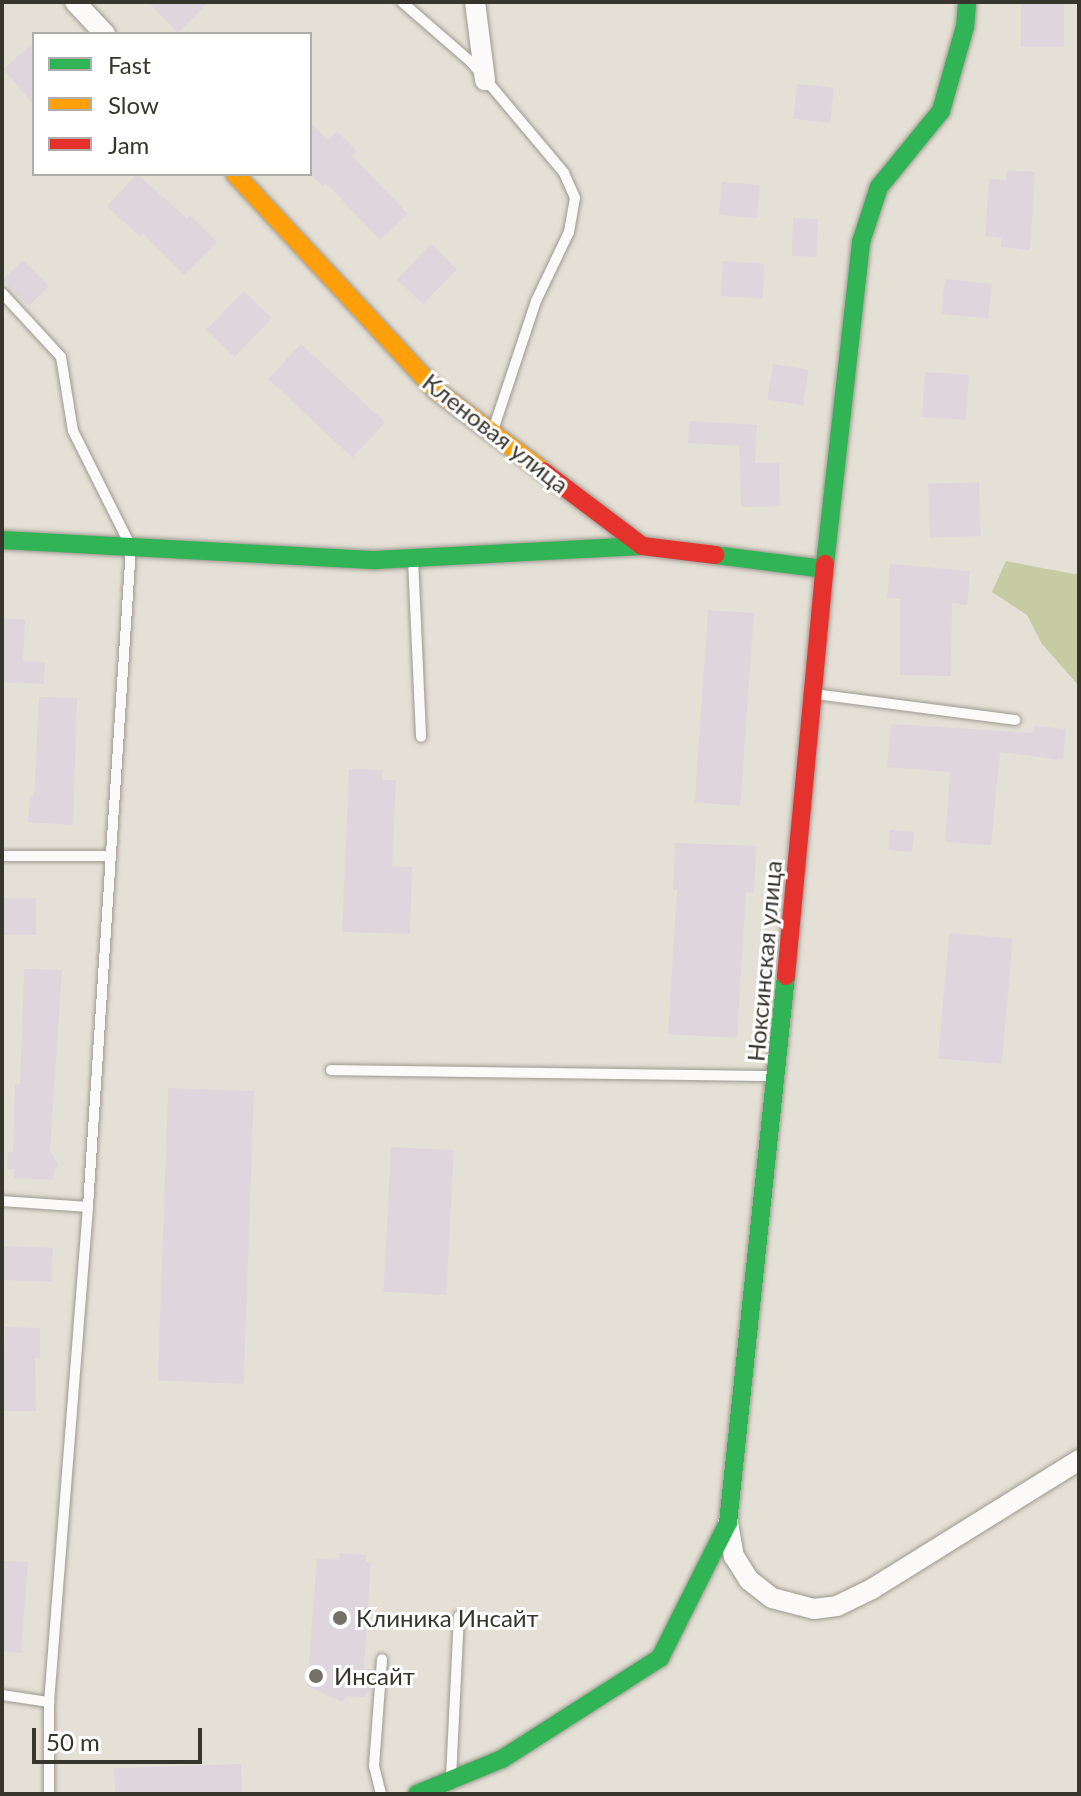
<!DOCTYPE html>
<meta charset="utf-8">
<style>
body{margin:0}
#map{position:relative;width:1081px;height:1796px;overflow:hidden;background:#e5e0d5;font-family:Lato,sans-serif}
div>[style]{position:absolute}
.green>*{inset:0;background:#c7cba3}
.building>*{inset:0;background:#ded5dd;transform-origin:0 0}
.roads{filter:drop-shadow(0 0 2px #9d9991) drop-shadow(0 0 2px #9d9991)}
.lane>*{height:10px;margin:-5px;padding:0 5px;transform-origin:5px;border-radius:5px;background:#fbfaf9}
.street>*{height:20px;margin:-10px;padding:0 10px;transform-origin:10px;border-radius:10px;background:#fbfaf9}
.fast>*{height:18px;margin:-9px;padding:0 9px;transform-origin:9px;border-radius:9px;background:#30b455}
.slow>*{height:18px;margin:-9px;padding:0 9px;transform-origin:9px;border-radius:9px;background:#ff9f0a}
.jam>*{height:18px;margin:-9px;padding:0 9px;transform-origin:9px;border-radius:9px;background:#e5322d}
.dots>*{width:22px;height:22px;translate:-50% -50%;box-sizing:border-box;border:4px solid #fff;border-radius:50%}
span{translate:-50% -50%;white-space:nowrap;text-align:center;line-height:1.15;-webkit-text-stroke:6px #fff;paint-order:stroke}
.street-label{font-size:24px;color:#38352d}
.poi-label{font-size:24px;color:#38352d}
.left{translate:0 -50%;text-align:left}
.frame{position:absolute;inset:0;border:4px solid #38352d;pointer-events:none}
.legend{position:absolute;left:32px;top:32px;width:280px;height:144px;box-sizing:border-box;background:#fff;border:2px solid #afaeab;margin:0;padding:10px 14px;list-style:none;font-size:24px;color:#38352d}
.legend li{display:flex;align-items:center;gap:16px;height:40px}
.legend b{width:40px;border:2px solid #afaeab}
.scale{position:absolute;left:32px;top:1728px;width:170px;height:36px;box-sizing:border-box;border:4px solid #38352d;border-top:0;padding-left:10px;font-size:24px;line-height:28px;white-space:nowrap;color:#38352d;-webkit-text-stroke:6px #fff;paint-order:stroke}
</style>
<div id="map">
<div class="green">
<i style="clip-path:polygon(1006px 561px,1079px 575px,1079px 686px,1042px 644px,1027px 615px,992px 592px)"></i>
</div>
<div class="building">
<i style="clip-path:polygon(148px 2px,209px 2px,178px 33px)"></i>
<i style="left:1021px;top:2px;width:43px;height:45px"></i>
<i style="clip-path:polygon(34px 42px,34px 105px,3px 69px)"></i>
<i style="left:797px;top:84px;width:37px;height:35px;rotate:6deg"></i>
<i style="clip-path:polygon(310px 122px,328px 140px,337px 131px,357px 151px,352px 156px,408px 214px,380px 240px,326px 183px,323px 186px,310px 174px)"></i>
<i style="clip-path:polygon(1007px 170px,1035px 172px,1030px 250px,1001px 247px,1001px 238px,985px 236px,989px 179px,1006px 180px)"></i>
<i style="clip-path:polygon(137px 174px,187px 218px,190px 215px,217px 242px,184px 275px,143px 233px,140px 237px,107px 206px)"></i>
<i style="left:722px;top:182px;width:38px;height:33px;rotate:5deg"></i>
<i style="left:793px;top:218px;width:25px;height:38px;rotate:2deg"></i>
<i style="left:431px;top:244px;width:36px;height:49px;rotate:44deg"></i>
<i style="left:23px;top:260px;width:37px;height:28px;rotate:46deg"></i>
<i style="left:723px;top:261px;width:42px;height:35px;rotate:4deg"></i>
<i style="left:945px;top:279px;width:47px;height:35px;rotate:6deg"></i>
<i style="left:244px;top:291px;width:39px;height:54px;rotate:44deg"></i>
<i style="left:301px;top:344px;width:115px;height:48px;rotate:43deg"></i>
<i style="left:773px;top:364px;width:36px;height:36px;rotate:9deg"></i>
<i style="left:925px;top:372px;width:44px;height:45px;rotate:4deg"></i>
<i style="clip-path:polygon(689px 421px,757px 425px,755px 463px,779px 463px,780px 506px,741px 507px,739px 446px,688px 443px)"></i>
<i style="left:979px;top:482px;width:54px;height:51px;rotate:88deg"></i>
<i style="clip-path:polygon(890px 564px,970px 571px,967px 605px,952px 603px,951px 676px,900px 675px,900px 599px,887px 598px)"></i>
<i style="left:708px;top:610px;width:46px;height:193px;rotate:4deg"></i>
<i style="clip-path:polygon(2px 618px,25px 620px,23px 661px,45px 662px,44px 684px,2px 682px)"></i>
<i style="clip-path:polygon(39px 697px,77px 698px,73px 825px,28px 822px,30px 796px,34px 796px)"></i>
<i style="clip-path:polygon(891px 724px,1034px 733px,1035px 726px,1066px 729px,1063px 760px,1000px 752px,991px 845px,945px 842px,950px 772px,887px 767px)"></i>
<i style="clip-path:polygon(349px 769px,383px 770px,382px 780px,396px 780px,392px 866px,412px 867px,410px 934px,342px 932px)"></i>
<i style="left:890px;top:830px;width:24px;height:20px;rotate:5deg"></i>
<i style="clip-path:polygon(675px 843px,756px 846px,754px 893px,746px 892px,737px 1038px,668px 1034px,677px 890px,673px 890px)"></i>
<i style="left:4px;top:898px;width:32px;height:37px"></i>
<i style="left:949px;top:933px;width:64px;height:126px;rotate:5deg"></i>
<i style="clip-path:polygon(24px 969px,62px 970px,50px 1152px,59px 1165px,54px 1170px,53px 1180px,14px 1178px,14px 1169px,7px 1169px,8px 1152px,13px 1152px,15px 1084px,20px 1085px)"></i>
<i style="left:168px;top:1088px;width:86px;height:293px;rotate:2deg"></i>
<i style="left:391px;top:1147px;width:63px;height:145px;rotate:3deg"></i>
<i style="left:2px;top:1246px;width:51px;height:34px;rotate:2deg"></i>
<i style="clip-path:polygon(5px 1327px,40px 1328px,40px 1358px,35px 1358px,36px 1411px,2px 1411px)"></i>
<i style="clip-path:polygon(339px 1553px,366px 1555px,366px 1562px,371px 1562px,364px 1669px,373px 1669px,372px 1688px,364px 1697px,346px 1696px,342px 1702px,307px 1686px,317px 1559px,339px 1560px)"></i>
<i style="clip-path:polygon(2px 1561px,28px 1562px,21px 1653px,2px 1651px)"></i>
<i style="left:241px;top:1764px;width:30px;height:127px;rotate:88deg"></i>
</div>
<div class="roads">
<div class="lane">
<i style="left:402px;top:2px;width:91px;rotate:41deg"></i>
<i style="left:471px;top:62px;width:145px;rotate:50deg"></i>
<i style="left:564px;top:173px;width:27px;rotate:66deg"></i>
<i style="left:575px;top:198px;width:35px;rotate:100deg"></i>
<i style="left:569px;top:232px;width:76px;rotate:115.6deg"></i>
<i style="left:536px;top:301px;width:136px;rotate:108.4deg"></i>
<i style="left:2px;top:293px;width:87px;rotate:47.3deg"></i>
<i style="left:61px;top:357px;width:75px;rotate:80.8deg"></i>
<i style="left:73px;top:431px;width:130px;rotate:63.4deg"></i>
<i style="left:131px;top:547px;width:661px;rotate:93.73deg"></i>
<i style="left:88px;top:1207px;width:497px;rotate:94.5deg"></i>
<i style="left:49px;top:1702px;width:92px;rotate:90deg"></i>
<i style="left:413px;top:559px;width:178px;rotate:87.4deg"></i>
<i style="left:815px;top:694px;width:202px;rotate:7.4deg"></i>
<i style="left:2px;top:856px;width:106px"></i>
<i style="left:331px;top:1070px;width:446px;rotate:0.8deg"></i>
<i style="left:2px;top:1201px;width:86px;rotate:4deg"></i>
<i style="left:2px;top:1695px;width:48px;rotate:8.5deg"></i>
<i style="left:451px;top:1778px;width:162px;rotate:-87.2deg"></i>
<i style="left:381px;top:1794px;width:29px;rotate:-104deg"></i>
<i style="left:374px;top:1766px;width:107px;rotate:-85.7deg"></i>
</div>
<div class="street">
<i style="left:75px;top:2px;width:44px;rotate:46.8deg"></i>
<i style="left:475px;top:2px;width:79px;rotate:82.7deg"></i>
<i style="left:728px;top:1523px;width:34px;rotate:80deg"></i>
<i style="left:734px;top:1556px;width:28px;rotate:58deg"></i>
<i style="left:749px;top:1580px;width:29px;rotate:38deg"></i>
<i style="left:772px;top:1598px;width:43px;rotate:14.7deg"></i>
<i style="left:814px;top:1609px;width:23px;rotate:-7deg"></i>
<i style="left:837px;top:1606px;width:39px;rotate:-26deg"></i>
<i style="left:872px;top:1589px;width:244px;rotate:-31.9deg"></i>
</div>
<div class="fast">
<i style="left:2px;top:540px;width:374px;rotate:3.1deg"></i>
<i style="left:375px;top:560px;width:267px;rotate:-3deg"></i>
<i style="left:715px;top:555px;width:110px;rotate:7.3deg"></i>
<i style="left:825px;top:564px;width:324px;rotate:-83.6deg"></i>
<i style="left:861px;top:242px;width:58px;rotate:-71.9deg"></i>
<i style="left:879px;top:187px;width:98px;rotate:-50.8deg"></i>
<i style="left:941px;top:111px;width:87px;rotate:-74.1deg"></i>
<i style="left:965px;top:27px;width:25px;rotate:-85deg"></i>
<i style="left:417px;top:1794px;width:92px;rotate:-22.4deg"></i>
<i style="left:502px;top:1759px;width:188px;rotate:-32.6deg"></i>
<i style="left:660px;top:1658px;width:151px;rotate:-63.3deg"></i>
<i style="left:728px;top:1523px;width:550px;rotate:-83.95deg"></i>
</div>
<div class="slow">
<i style="left:235px;top:174px;width:296px;rotate:47.1deg"></i>
<i style="left:437px;top:391px;width:133px;rotate:37deg"></i>
</div>
<div class="jam">
<i style="left:543px;top:471px;width:124px;rotate:37.1deg"></i>
<i style="left:642px;top:546px;width:74px;rotate:7deg"></i>
<i style="left:786px;top:976px;width:414px;rotate:-84.6deg"></i>
</div>
</div>
<div class="dots">
<i style="left:340px;top:1618px;background:#757168"></i>
<i style="left:316px;top:1676px;background:#757168"></i>
</div>
<div class="street-label">
<span style="left:496px;top:433px;rotate:38deg">Кленовая улица</span>
<span style="left:764px;top:961px;rotate:-85deg">Ноксинская улица</span>
</div>
<div class="poi-label">
<span class="left" style="left:356px;top:1618px">Клиника Инсайт</span>
<span class="left" style="left:334px;top:1676px">Инсайт</span>
</div>
<div class="frame"></div>
<ul class="legend">
<li><b style="height:10px;background:#30b455"></b>Fast</li>
<li><b style="height:10px;background:#ff9f0a"></b>Slow</li>
<li><b style="height:10px;background:#e5322d"></b>Jam</li>
</ul>
<div class="scale">50 m</div>
</div>
